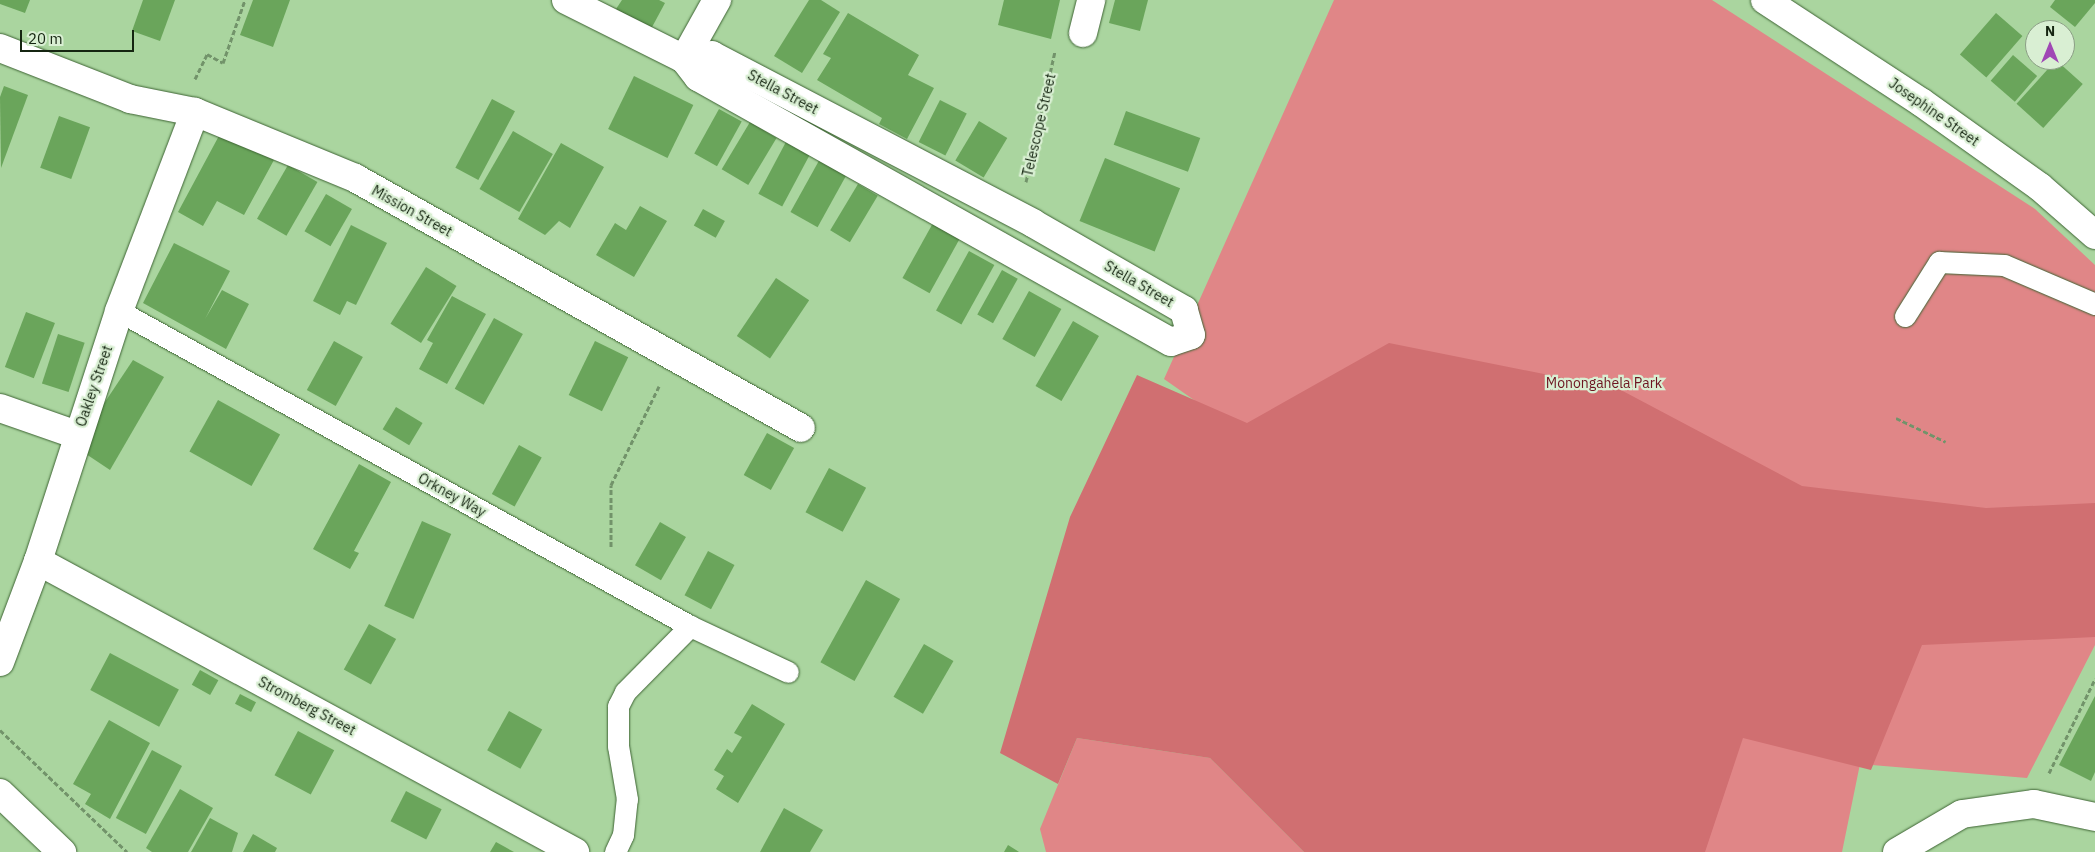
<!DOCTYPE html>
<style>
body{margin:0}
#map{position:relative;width:2095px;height:852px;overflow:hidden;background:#aad59f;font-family:"IBM Plex Sans",sans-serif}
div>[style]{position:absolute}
.green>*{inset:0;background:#e08687}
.forest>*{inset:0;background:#d06f71}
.building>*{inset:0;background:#6aa55b;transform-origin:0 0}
.path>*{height:3px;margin-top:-1.5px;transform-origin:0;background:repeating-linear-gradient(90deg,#72936a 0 5px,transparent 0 7.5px)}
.roads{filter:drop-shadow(0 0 1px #3e6434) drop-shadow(0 0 1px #3e6434)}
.lane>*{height:21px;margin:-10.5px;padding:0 10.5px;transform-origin:10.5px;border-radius:10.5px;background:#fff}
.street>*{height:28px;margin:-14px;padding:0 14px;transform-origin:14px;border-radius:14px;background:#fff}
.secondary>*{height:28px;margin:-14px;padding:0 14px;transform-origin:14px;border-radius:14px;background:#fff}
span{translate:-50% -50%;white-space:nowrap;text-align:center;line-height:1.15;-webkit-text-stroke:4.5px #d9efd3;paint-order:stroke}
.street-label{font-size:14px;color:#152511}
.park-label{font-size:14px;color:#6d1420}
.north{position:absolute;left:2025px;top:20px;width:50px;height:50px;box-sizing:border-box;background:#d9efd3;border:1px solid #8b9e85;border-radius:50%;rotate:0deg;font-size:14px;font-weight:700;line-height:20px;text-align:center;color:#152511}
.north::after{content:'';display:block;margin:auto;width:18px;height:22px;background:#a048b5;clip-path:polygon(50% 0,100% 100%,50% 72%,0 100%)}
.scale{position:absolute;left:20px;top:30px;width:114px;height:22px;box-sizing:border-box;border:2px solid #152511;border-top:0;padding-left:6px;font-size:15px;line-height:18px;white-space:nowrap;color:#152511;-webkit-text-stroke:4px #d9efd3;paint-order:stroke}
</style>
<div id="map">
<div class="green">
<i style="clip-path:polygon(1334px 0,1712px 0,2035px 209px,2095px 265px,2095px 645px,2027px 778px,1860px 764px,1842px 852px,1664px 852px,1194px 400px,1164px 379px)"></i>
<i style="clip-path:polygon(1077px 738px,1210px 758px,1304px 852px,1046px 852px,1040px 829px)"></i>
</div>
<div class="forest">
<i style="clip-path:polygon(1389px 343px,1619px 389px,1802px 486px,1986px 508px,2095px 503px,2095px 637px,1922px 645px,1871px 770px,1743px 738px,1705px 852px,1304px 852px,1210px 758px,1077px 738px,1058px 784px,1000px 753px,1070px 517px,1137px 375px,1247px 423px)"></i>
</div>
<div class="building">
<i style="clip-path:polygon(0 0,30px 0,25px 13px,0 4px)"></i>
<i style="clip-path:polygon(143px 0,175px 0,160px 41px,132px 31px)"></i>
<i style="clip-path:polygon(253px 0,290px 0,273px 47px,240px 35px)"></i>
<i style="clip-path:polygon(622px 0,659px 0,665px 3px,651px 29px,616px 9px)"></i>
<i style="clip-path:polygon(809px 0,821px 0,840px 12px,802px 73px,774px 56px)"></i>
<i style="clip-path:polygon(1004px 0,1060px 0,1051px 39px,998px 25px)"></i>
<i style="clip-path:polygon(1115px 0,1148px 0,1140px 31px,1109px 23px)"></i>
<i style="clip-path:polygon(2055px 0,2095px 0,2095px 3px,2075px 27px,2050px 7px)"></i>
<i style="clip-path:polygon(848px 13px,919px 55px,908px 75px,934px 88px,907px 139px,879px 124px,882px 118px,817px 80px,831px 58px,823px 54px)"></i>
<i style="left:1996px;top:13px;width:35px;height:55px;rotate:41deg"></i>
<i style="left:2013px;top:55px;width:32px;height:34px;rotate:41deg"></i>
<i style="left:2056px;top:60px;width:36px;height:59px;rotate:42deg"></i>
<i style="left:634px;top:76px;width:66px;height:59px;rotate:26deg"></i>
<i style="clip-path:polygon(4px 86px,28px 95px,1px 168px,0 97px)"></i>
<i style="left:492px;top:99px;width:26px;height:78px;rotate:28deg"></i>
<i style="left:940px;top:100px;width:30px;height:47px;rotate:27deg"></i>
<i style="left:719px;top:109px;width:26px;height:51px;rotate:29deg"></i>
<i style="left:1126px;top:111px;width:79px;height:36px;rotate:20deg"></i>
<i style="left:59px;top:116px;width:33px;height:55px;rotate:20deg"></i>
<i style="left:979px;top:121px;width:33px;height:46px;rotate:31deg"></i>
<i style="left:750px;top:122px;width:31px;height:55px;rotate:31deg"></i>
<i style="left:513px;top:131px;width:46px;height:67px;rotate:30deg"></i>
<i style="clip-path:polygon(221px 132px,274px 160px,244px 215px,217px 201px,203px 226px,178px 212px)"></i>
<i style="left:787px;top:140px;width:27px;height:61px;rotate:28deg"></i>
<i style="clip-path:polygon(561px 143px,604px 167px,570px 228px,559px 221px,545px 235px,518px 219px)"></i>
<i style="left:821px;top:157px;width:31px;height:63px;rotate:29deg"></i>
<i style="left:1105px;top:158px;width:81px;height:68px;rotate:22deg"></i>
<i style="left:288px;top:165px;width:34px;height:62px;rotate:30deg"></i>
<i style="left:858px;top:184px;width:23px;height:54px;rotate:31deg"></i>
<i style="left:326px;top:194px;width:30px;height:43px;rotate:30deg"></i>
<i style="clip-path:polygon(640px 206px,667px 221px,634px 277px,596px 255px,615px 223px,626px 230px)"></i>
<i style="left:703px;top:209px;width:25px;height:19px;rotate:29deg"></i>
<i style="left:933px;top:223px;width:31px;height:63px;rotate:29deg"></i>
<i style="clip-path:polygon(351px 225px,387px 243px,356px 305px,347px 301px,340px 315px,313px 301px)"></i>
<i style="clip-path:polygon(174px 243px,230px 271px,205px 319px,222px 290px,249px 304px,226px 349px,143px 303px)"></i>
<i style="left:969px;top:251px;width:29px;height:68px;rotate:29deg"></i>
<i style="left:426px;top:267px;width:36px;height:67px;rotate:32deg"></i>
<i style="left:1002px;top:270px;width:18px;height:51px;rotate:29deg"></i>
<i style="left:776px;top:278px;width:40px;height:70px;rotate:34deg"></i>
<i style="left:1029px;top:291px;width:37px;height:55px;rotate:29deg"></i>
<i style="clip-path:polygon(452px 296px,486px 314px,447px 384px,419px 369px,433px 343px,427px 340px)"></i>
<i style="left:26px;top:312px;width:31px;height:59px;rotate:21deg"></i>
<i style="left:494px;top:318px;width:33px;height:81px;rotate:29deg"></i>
<i style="left:1073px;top:321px;width:30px;height:75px;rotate:30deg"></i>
<i style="left:58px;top:334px;width:28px;height:52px;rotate:18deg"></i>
<i style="left:334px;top:341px;width:33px;height:56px;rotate:29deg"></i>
<i style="left:595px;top:341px;width:37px;height:60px;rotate:26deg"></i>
<i style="clip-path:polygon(133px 360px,164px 377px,110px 470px,86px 454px,103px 405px)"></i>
<i style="left:218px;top:400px;width:71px;height:59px;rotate:29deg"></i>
<i style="left:396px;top:407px;width:31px;height:26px;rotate:31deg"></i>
<i style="left:767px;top:433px;width:31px;height:48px;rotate:29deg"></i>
<i style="left:519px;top:445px;width:26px;height:56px;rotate:29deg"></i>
<i style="clip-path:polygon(359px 464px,391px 482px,354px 551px,359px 553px,350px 569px,313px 549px)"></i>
<i style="left:829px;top:468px;width:42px;height:50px;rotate:28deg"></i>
<i style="left:422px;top:521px;width:32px;height:93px;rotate:24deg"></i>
<i style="left:660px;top:522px;width:30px;height:50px;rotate:30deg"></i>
<i style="left:708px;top:551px;width:30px;height:50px;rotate:28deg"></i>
<i style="left:866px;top:580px;width:39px;height:94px;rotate:29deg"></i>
<i style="left:369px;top:624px;width:31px;height:52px;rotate:29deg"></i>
<i style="left:924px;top:644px;width:34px;height:61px;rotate:30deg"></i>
<i style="left:110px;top:653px;width:78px;height:42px;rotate:28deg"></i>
<i style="left:200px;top:670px;width:21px;height:17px;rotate:29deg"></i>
<i style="left:240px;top:694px;width:18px;height:11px;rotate:27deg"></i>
<i style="clip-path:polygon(2095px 696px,2095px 772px,2091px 781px,2059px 765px)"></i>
<i style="clip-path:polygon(752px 704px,785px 724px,738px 803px,716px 789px,724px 776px,714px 770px,727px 749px,732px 753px,742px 737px,734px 733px)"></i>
<i style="left:509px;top:711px;width:38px;height:45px;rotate:29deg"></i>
<i style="clip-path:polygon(109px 720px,150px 743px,110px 819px,85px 804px,91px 794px,73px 784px)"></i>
<i style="left:298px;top:731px;width:41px;height:50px;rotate:28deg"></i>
<i style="left:152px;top:750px;width:34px;height:77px;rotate:28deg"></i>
<i style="clip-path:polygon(180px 789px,213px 808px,188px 852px,152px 852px,146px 848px)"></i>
<i style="left:406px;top:791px;width:40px;height:34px;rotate:27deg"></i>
<i style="clip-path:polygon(784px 808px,823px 830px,810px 852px,760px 852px)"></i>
<i style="clip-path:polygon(210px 818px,238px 833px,232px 852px,191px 852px)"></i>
<i style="clip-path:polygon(253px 834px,277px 848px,275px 852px,243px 852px)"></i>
<i style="clip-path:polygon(496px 842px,514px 852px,490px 852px)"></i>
<i style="clip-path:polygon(1008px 845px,1019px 852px,1004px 852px)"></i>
</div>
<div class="path">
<i style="left:195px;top:79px;width:28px;rotate:-64deg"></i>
<i style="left:207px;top:54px;width:18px;rotate:29deg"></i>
<i style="left:223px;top:63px;width:67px;rotate:-70.8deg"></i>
<i style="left:1026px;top:182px;width:134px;rotate:-77.5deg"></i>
<i style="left:1896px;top:418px;width:55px;rotate:25.6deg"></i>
<i style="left:611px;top:547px;width:62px;rotate:-90deg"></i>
<i style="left:611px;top:485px;width:110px;rotate:-64.1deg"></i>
<i style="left:0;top:730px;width:176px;rotate:43.8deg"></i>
<i style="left:2049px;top:773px;width:105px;rotate:-63.9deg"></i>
</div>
<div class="roads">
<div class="lane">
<i style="left:119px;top:311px;width:652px;rotate:28.88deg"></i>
<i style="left:690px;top:626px;width:108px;rotate:25.1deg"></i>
<i style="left:1905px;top:316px;width:64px;rotate:-57.8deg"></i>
<i style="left:1939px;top:262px;width:65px;rotate:2.6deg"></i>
<i style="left:2004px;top:265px;width:99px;rotate:23.2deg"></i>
<i style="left:615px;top:852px;width:19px;rotate:-65deg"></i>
<i style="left:623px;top:835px;width:36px;rotate:-84deg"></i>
<i style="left:627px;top:799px;width:54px;rotate:-99.6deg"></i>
<i style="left:618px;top:746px;width:40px;rotate:-90deg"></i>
<i style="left:618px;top:706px;width:16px;rotate:-63deg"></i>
<i style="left:625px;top:692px;width:93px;rotate:-45.4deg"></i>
</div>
<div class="street">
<i style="left:566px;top:0;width:132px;rotate:26.6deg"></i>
<i style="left:684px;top:59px;width:23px;rotate:52deg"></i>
<i style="left:698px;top:77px;width:542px;rotate:29.26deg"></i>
<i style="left:1171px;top:342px;width:21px;rotate:-19deg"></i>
<i style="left:1191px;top:335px;width:26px;rotate:-106deg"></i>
<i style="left:1184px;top:310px;width:174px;rotate:-150.1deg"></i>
<i style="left:1033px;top:223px;width:362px;rotate:-152.4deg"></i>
<i style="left:712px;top:55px;width:28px;rotate:172deg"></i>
<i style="left:1083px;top:33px;width:34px;rotate:-76deg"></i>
<i style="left:0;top:48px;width:140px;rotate:21.4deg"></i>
<i style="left:130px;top:99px;width:66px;rotate:11.3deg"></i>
<i style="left:195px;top:112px;width:173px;rotate:22.4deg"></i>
<i style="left:355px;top:178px;width:511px;rotate:29.27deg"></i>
<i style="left:684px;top:59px;width:68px;rotate:-60.8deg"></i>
<i style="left:0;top:408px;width:82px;rotate:19.3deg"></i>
<i style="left:38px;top:561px;width:611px;rotate:28.45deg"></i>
<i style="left:0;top:662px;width:108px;rotate:-69.4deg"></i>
<i style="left:38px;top:561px;width:263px;rotate:-72deg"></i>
<i style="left:119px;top:311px;width:213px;rotate:-69.1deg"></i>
<i style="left:0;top:793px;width:86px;rotate:43.6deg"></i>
<i style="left:1897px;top:852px;width:75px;rotate:-30.3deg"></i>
<i style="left:1962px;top:814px;width:73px;rotate:-7.9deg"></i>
<i style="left:2034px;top:804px;width:62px;rotate:12deg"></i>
</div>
<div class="secondary">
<i style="left:1765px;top:0;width:186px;rotate:33.2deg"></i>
<i style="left:1921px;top:102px;width:146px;rotate:35.5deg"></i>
<i style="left:2040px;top:187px;width:73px;rotate:41.1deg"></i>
</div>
</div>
<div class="street-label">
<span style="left:783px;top:92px;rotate:28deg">Stella Street</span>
<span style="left:1934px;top:112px;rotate:35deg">Josephine Street</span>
<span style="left:1039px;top:125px;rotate:-77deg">Telescope Street</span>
<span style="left:412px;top:211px;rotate:29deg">Mission Street</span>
<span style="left:1139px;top:284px;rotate:30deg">Stella Street</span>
<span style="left:94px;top:386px;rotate:-71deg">Oakley Street</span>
<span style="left:452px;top:495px;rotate:29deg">Orkney Way</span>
<span style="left:307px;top:706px;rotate:28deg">Stromberg Street</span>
</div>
<div class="park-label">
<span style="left:1604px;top:383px">Monongahela Park</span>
</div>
<div class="north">N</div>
<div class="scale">20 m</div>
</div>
